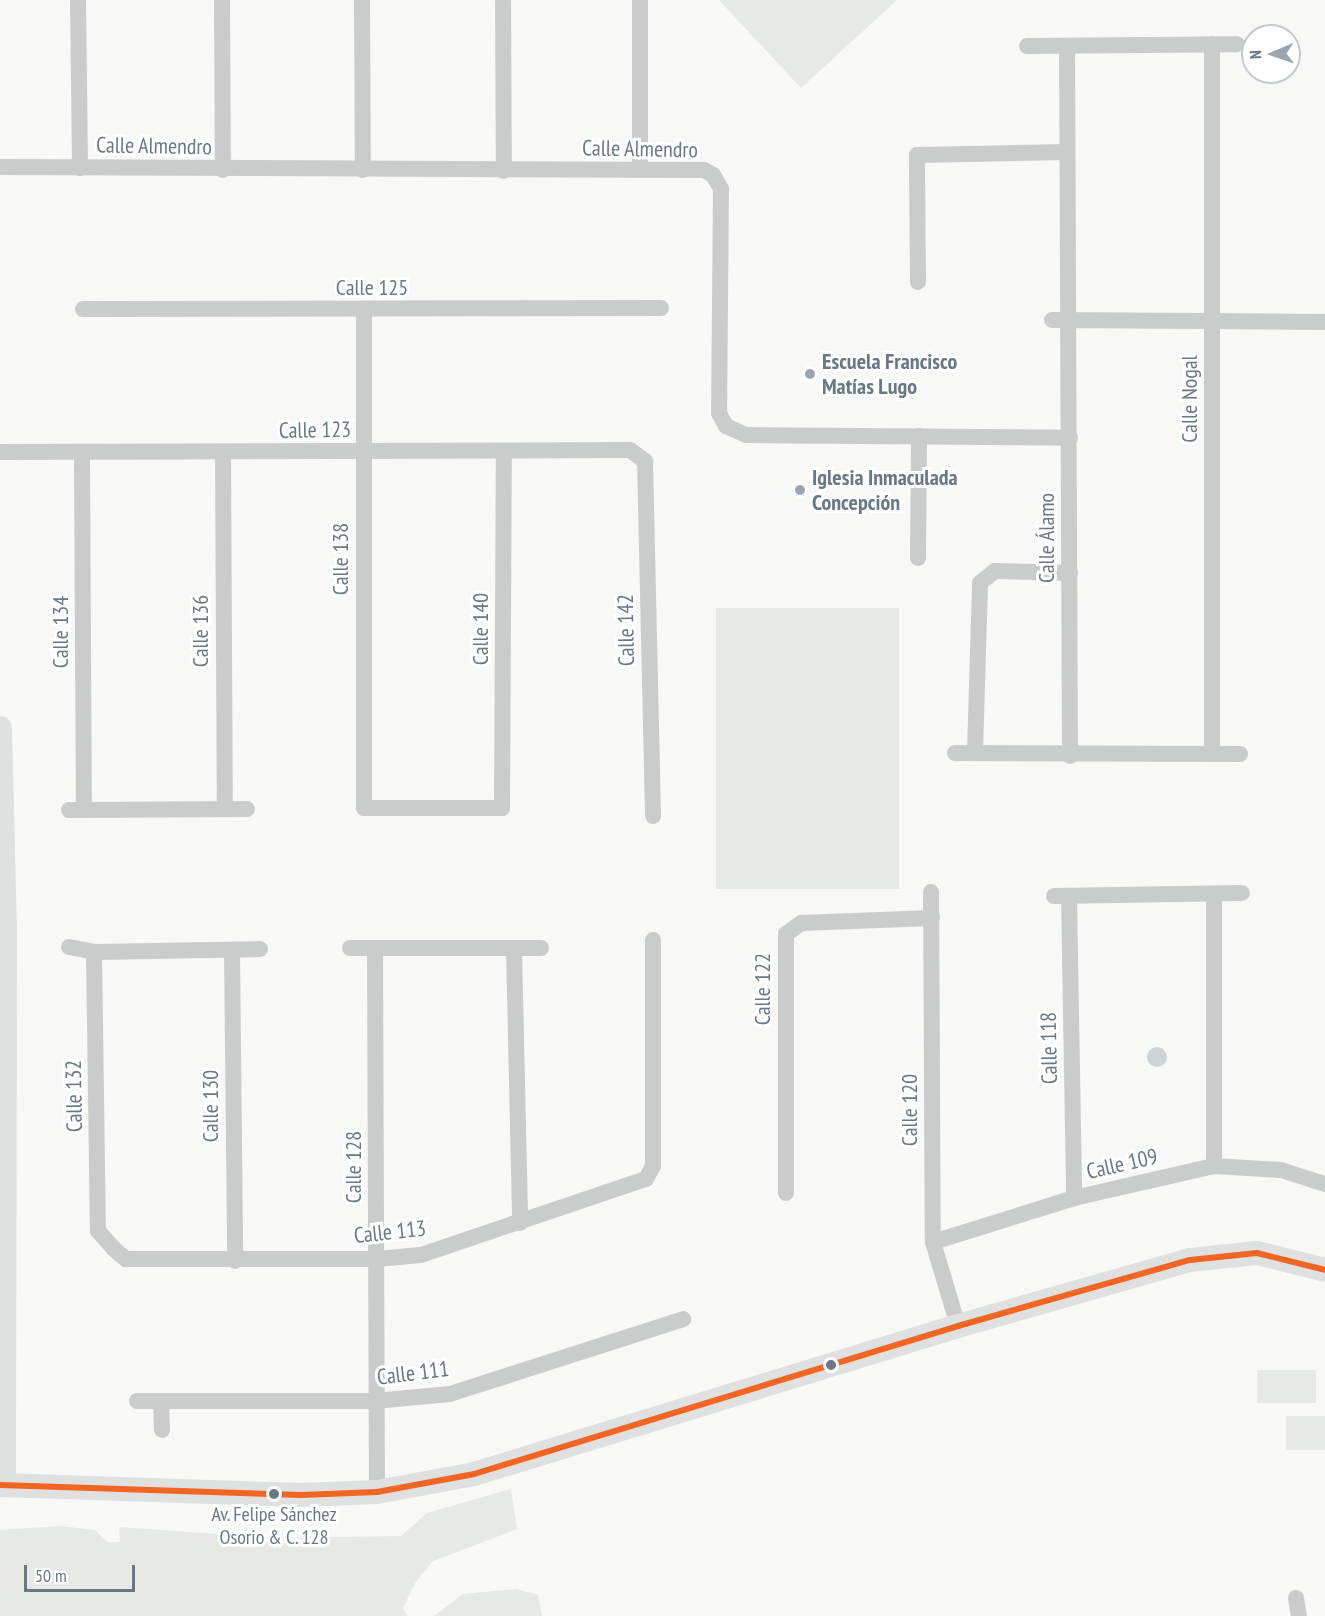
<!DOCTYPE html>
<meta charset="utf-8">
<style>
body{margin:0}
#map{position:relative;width:1325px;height:1616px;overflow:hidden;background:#f8f8f7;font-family:"PT Sans Narrow",sans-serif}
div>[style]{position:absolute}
.green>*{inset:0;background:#e6e9e4;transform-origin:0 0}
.water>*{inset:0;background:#cdd4d8}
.round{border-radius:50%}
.street>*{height:16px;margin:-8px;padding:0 8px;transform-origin:8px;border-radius:8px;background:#cacccc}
.secondary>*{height:24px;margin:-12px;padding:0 12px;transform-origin:12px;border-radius:12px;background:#dfe0e0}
.bus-1>*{height:6px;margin:-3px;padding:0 3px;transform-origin:3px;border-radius:3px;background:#f26522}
.dots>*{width:16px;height:16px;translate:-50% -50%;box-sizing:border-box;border:3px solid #fff;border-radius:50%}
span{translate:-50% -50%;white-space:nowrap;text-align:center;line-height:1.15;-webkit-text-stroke:6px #fff;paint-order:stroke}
.bus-label{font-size:20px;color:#687886}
.street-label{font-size:22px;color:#687886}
.poi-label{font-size:22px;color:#687886;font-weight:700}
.left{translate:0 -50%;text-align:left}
.north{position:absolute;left:1241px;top:24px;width:60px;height:60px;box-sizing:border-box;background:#fff;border:2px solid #c3c9cf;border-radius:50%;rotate:268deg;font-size:16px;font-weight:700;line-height:24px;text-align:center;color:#687886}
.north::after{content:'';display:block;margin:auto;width:21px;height:27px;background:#9aa5ae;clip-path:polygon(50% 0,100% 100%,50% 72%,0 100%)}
.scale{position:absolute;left:24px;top:1565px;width:111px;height:27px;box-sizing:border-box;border:3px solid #687886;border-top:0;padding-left:8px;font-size:18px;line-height:21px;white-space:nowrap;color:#687886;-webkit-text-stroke:4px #fff;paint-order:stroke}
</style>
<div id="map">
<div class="green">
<i style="clip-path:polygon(719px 0,897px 0,801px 88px)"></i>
<i style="left:899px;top:608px;width:281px;height:183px;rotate:90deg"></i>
<i style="left:1316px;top:1370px;width:33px;height:59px;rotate:90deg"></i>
<i style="left:1325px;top:1416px;width:34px;height:39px;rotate:90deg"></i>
<i style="clip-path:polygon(511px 1489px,517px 1529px,433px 1561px,415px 1583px,403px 1608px,407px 1616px,0 1616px,0 1530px,60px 1526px,95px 1530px,107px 1542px,120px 1542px,119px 1527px,274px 1538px,401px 1536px,427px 1513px)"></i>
<i style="clip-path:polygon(516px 1589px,538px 1595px,542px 1616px,434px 1616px,463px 1594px)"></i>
</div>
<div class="water">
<i class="round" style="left:1147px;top:1047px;width:20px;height:20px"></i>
</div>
<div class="street">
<i style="left:78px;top:0;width:168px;rotate:89.3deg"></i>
<i style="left:222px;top:0;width:170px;rotate:89.7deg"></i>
<i style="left:362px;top:0;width:170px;rotate:89.7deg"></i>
<i style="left:503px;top:0;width:171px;rotate:89.7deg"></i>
<i style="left:1212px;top:44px;width:710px;rotate:90deg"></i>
<i style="left:1027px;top:46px;width:210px;rotate:-0.5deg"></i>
<i style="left:1067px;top:46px;width:710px;rotate:89.76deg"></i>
<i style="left:0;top:167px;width:704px;rotate:0.24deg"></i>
<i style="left:704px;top:170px;width:10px;rotate:29deg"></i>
<i style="left:713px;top:175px;width:16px;rotate:60deg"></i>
<i style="left:721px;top:189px;width:224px;rotate:90.5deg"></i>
<i style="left:719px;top:413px;width:15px;rotate:62deg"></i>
<i style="left:726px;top:426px;width:22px;rotate:24deg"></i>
<i style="left:746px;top:435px;width:324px;rotate:0.5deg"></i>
<i style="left:640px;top:169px;width:169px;rotate:-90deg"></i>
<i style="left:918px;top:282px;width:127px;rotate:-90.5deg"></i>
<i style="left:917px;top:155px;width:150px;rotate:-1.1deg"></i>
<i style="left:83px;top:309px;width:578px;rotate:-0.1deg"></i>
<i style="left:364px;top:310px;width:498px;rotate:90deg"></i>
<i style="left:364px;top:808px;width:138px"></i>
<i style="left:502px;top:808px;width:357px;rotate:-89.7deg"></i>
<i style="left:1052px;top:320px;width:273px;rotate:0.4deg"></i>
<i style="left:0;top:452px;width:630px;rotate:-0.18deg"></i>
<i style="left:630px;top:450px;width:19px;rotate:36deg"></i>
<i style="left:645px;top:461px;width:355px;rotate:88.7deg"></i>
<i style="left:223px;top:454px;width:355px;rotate:89.7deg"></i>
<i style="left:82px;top:455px;width:354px;rotate:89.7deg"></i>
<i style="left:918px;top:558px;width:122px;rotate:-89.5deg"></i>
<i style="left:955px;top:753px;width:285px;rotate:0.2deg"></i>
<i style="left:975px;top:753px;width:170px;rotate:-88.3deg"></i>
<i style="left:980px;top:583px;width:19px;rotate:-39deg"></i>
<i style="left:995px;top:571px;width:75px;rotate:1.5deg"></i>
<i style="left:69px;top:810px;width:178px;rotate:-0.3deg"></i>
<i style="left:931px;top:892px;width:350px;rotate:89.7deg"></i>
<i style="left:933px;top:1242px;width:88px;rotate:73.4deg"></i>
<i style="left:1054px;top:896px;width:188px;rotate:-0.9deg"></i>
<i style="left:1214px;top:896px;width:270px;rotate:90deg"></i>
<i style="left:1069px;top:898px;width:300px;rotate:89deg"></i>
<i style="left:69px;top:947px;width:25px;rotate:11deg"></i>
<i style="left:94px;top:952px;width:166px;rotate:-1deg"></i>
<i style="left:350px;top:948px;width:191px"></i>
<i style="left:375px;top:950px;width:542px;rotate:89.79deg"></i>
<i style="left:514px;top:950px;width:273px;rotate:88.7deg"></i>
<i style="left:232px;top:951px;width:310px;rotate:89.4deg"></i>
<i style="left:94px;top:952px;width:279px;rotate:89.2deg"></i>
<i style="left:98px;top:1231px;width:24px;rotate:48deg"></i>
<i style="left:114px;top:1249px;width:16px;rotate:40deg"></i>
<i style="left:126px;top:1259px;width:251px"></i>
<i style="left:377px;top:1259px;width:44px;rotate:-5.2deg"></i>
<i style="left:421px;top:1255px;width:237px;rotate:-18.7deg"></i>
<i style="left:646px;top:1179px;width:15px;rotate:-62deg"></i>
<i style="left:653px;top:1166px;width:226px;rotate:-90deg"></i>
<i style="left:786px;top:1193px;width:259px;rotate:-90deg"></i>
<i style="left:786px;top:934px;width:19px;rotate:-36deg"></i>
<i style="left:801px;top:923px;width:131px;rotate:-2.2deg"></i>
<i style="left:933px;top:1242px;width:148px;rotate:-17.3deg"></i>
<i style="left:1074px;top:1198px;width:144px;rotate:-12.9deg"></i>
<i style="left:1214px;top:1166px;width:67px;rotate:3.4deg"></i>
<i style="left:1281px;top:1170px;width:46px;rotate:17.7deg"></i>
<i style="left:137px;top:1401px;width:238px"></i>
<i style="left:375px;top:1401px;width:75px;rotate:-5.3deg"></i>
<i style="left:450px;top:1394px;width:245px;rotate:-17.8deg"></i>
<i style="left:161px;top:1402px;width:28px;rotate:88deg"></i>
<i style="left:1296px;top:1598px;width:18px;rotate:81deg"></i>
</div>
<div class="secondary">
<i style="left:0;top:728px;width:211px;rotate:88.6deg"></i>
<i style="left:5px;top:939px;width:545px;rotate:90.11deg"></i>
<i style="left:0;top:1485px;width:301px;rotate:1.9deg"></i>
<i style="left:301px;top:1495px;width:76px;rotate:-2.3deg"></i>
<i style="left:377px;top:1492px;width:99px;rotate:-10.5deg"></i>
<i style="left:474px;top:1474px;width:506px;rotate:-17deg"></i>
<i style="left:958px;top:1326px;width:241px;rotate:-15.9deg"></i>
<i style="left:1190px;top:1260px;width:67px;rotate:-6deg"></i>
<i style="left:1257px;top:1253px;width:70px;rotate:14deg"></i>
</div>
<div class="bus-1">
<i style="left:0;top:1485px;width:301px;rotate:1.9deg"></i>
<i style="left:301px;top:1495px;width:76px;rotate:-2.3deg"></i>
<i style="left:377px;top:1492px;width:99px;rotate:-10.5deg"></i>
<i style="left:474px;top:1474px;width:506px;rotate:-17deg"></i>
<i style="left:958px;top:1326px;width:241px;rotate:-15.9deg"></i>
<i style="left:1190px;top:1260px;width:67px;rotate:-6deg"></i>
<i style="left:1257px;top:1253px;width:70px;rotate:14deg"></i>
</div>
<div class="dots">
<i style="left:810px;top:374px;background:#9aa5ae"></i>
<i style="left:800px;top:490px;background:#9aa5ae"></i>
<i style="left:831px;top:1365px;background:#687886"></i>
<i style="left:274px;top:1494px;background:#687886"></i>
</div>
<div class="bus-label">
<span style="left:274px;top:1526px">Av. Felipe Sánchez<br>Osorio &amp; C. 128</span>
</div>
<div class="street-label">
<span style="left:154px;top:146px;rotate:1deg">Calle Almendro</span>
<span style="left:640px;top:149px;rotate:1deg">Calle Almendro</span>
<span style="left:372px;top:288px">Calle 125</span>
<span style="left:1190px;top:399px;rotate:-90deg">Calle Nogal</span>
<span style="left:315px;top:430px;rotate:-1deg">Calle 123</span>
<span style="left:1047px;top:538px;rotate:-90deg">Calle Álamo</span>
<span style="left:341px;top:559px;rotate:-90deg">Calle 138</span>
<span style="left:481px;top:629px;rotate:-90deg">Calle 140</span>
<span style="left:626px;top:630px;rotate:-91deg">Calle 142</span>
<span style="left:201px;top:631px;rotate:-90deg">Calle 136</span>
<span style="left:61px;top:632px;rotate:-90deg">Calle 134</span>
<span style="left:763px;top:989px;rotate:-90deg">Calle 122</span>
<span style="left:1049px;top:1048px;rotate:-91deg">Calle 118</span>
<span style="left:74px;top:1096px;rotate:-91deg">Calle 132</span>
<span style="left:211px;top:1106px;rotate:-90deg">Calle 130</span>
<span style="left:910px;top:1110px;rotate:-90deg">Calle 120</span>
<span style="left:1122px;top:1164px;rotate:-13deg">Calle 109</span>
<span style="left:354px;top:1167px;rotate:-90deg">Calle 128</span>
<span style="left:390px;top:1232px;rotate:-6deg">Calle 113</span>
<span style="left:413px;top:1373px;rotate:-7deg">Calle 111</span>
</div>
<div class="poi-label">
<span class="left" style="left:822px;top:374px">Escuela Francisco<br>Matías Lugo</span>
<span class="left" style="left:812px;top:490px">Iglesia Inmaculada<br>Concepción</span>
</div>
<div class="north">N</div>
<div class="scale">50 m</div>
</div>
